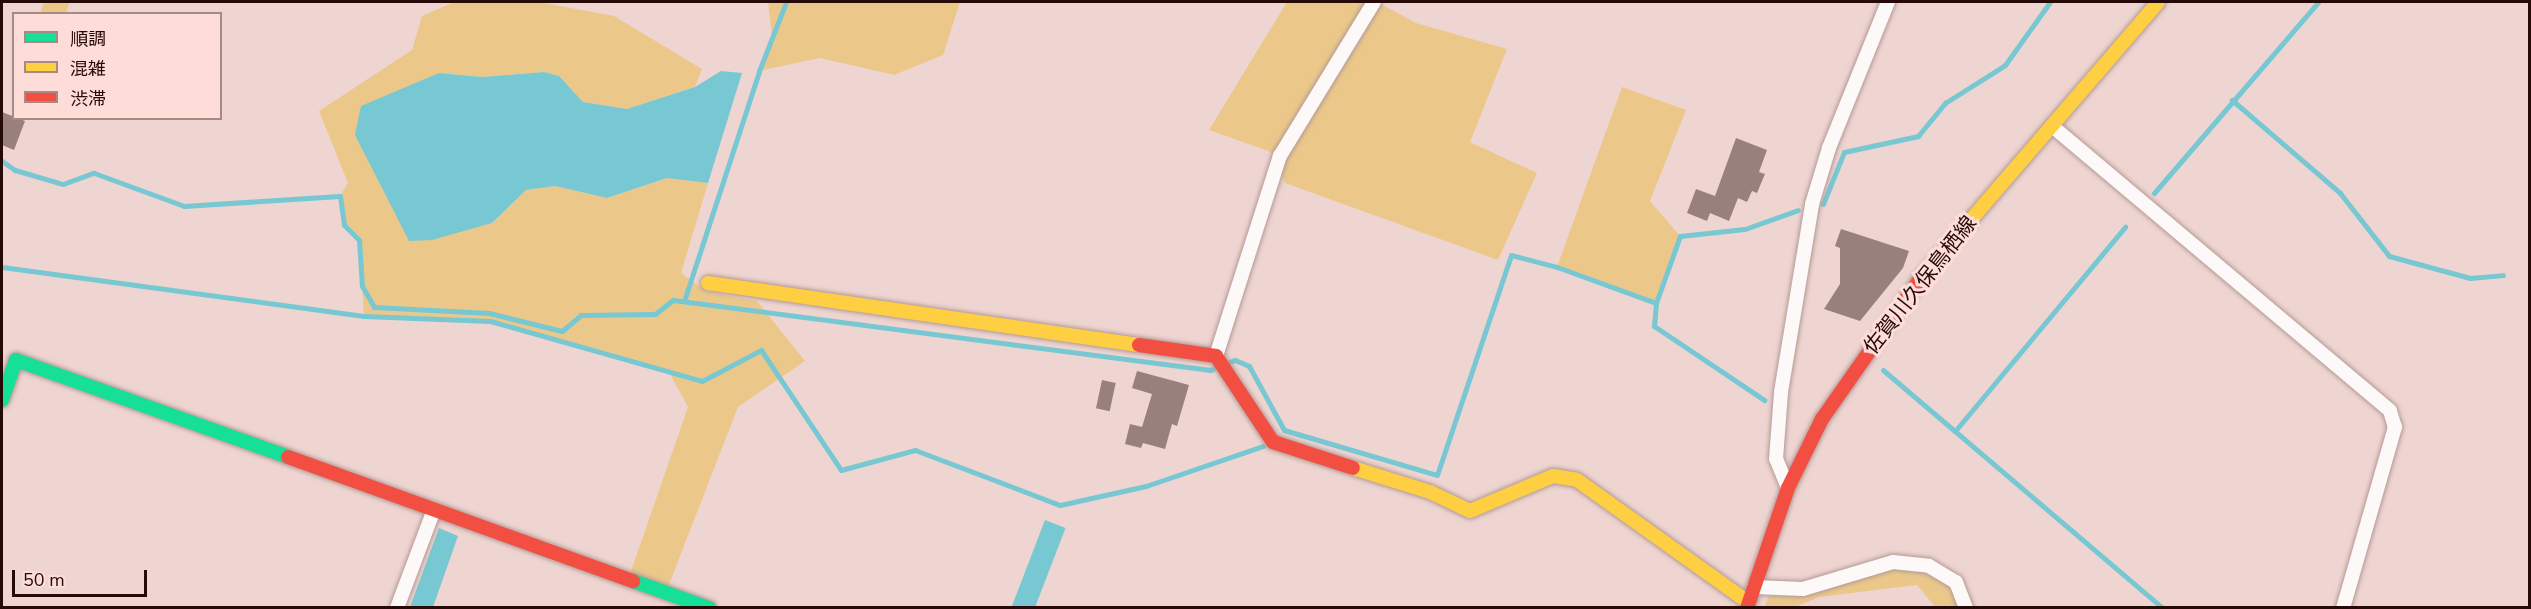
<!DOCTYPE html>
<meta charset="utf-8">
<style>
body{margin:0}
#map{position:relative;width:2531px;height:609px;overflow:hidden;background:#efd5d1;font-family:"Nunito Sans","Noto Sans JP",sans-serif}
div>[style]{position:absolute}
.green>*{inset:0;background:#ebc88a}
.water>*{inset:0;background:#77c8d2;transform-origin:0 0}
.stream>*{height:5px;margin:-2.5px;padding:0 2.5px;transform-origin:2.5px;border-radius:2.5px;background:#77c8d2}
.building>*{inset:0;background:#98807d;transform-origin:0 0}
.roads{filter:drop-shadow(0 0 2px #b39a96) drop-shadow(0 0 2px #b39a96)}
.street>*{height:14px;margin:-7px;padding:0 7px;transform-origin:7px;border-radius:7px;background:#fdf9f8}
.fast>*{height:14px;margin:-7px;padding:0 7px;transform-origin:7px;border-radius:7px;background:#16e098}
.slow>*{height:14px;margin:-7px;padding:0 7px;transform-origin:7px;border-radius:7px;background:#ffcf43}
.jam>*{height:14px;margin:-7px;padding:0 7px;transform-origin:7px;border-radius:7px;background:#f24e42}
span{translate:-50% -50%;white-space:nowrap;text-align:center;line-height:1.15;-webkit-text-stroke:6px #feddd8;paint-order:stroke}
.street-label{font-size:21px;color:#250a08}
.frame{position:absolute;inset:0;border:3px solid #250a08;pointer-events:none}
.legend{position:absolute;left:12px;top:12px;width:210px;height:108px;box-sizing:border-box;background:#feddd8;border:2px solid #a78985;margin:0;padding:8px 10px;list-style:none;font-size:18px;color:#250a08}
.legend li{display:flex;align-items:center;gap:12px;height:30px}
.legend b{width:30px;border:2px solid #a78985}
.scale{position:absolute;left:12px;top:570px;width:135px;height:27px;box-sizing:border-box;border:3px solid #250a08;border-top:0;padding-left:8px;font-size:18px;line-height:21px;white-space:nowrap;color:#250a08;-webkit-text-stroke:4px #feddd8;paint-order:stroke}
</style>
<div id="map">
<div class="green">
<i style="clip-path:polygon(44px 2px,70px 2px,66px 13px,40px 13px)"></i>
<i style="clip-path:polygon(454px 2px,539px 2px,614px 16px,702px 69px,695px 87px,627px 109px,583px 102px,559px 76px,544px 72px,483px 77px,439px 73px,492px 223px,526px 190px,555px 186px,607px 198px,667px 178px,708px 183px,681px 273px,707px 292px,757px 301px,805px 361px,738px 407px,668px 587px,630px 574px,688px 407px,669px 372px,490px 321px,364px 316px,359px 240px,344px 225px,340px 196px,348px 183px,319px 111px,412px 50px,422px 16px)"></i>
<i style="clip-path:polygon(768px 2px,960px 2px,943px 55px,894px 75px,820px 58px,759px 71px,772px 37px)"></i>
<i style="clip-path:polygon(1287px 2px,1377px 2px,1416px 23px,1507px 49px,1470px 142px,1537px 173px,1498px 260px,1285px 183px,1271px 152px,1209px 130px)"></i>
<i style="clip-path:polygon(1622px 87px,1686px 110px,1650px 201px,1680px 236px,1656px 303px,1557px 267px)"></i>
<i style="clip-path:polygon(1895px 567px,1918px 570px,1948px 585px,1960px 607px,1935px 607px,1917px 585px,1819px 597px,1795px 607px,1764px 608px,1769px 596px,1807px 595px)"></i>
</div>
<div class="water">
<i style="clip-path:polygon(721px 71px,742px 73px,708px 183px,667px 178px,607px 198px,555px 186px,526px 190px,492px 223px,432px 240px,409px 241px,355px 135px,361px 106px,439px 73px,483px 77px,544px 72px,559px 76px,583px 102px,627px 109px,695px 87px)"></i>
<i style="left:1045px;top:520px;width:22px;height:93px;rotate:21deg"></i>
<i style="clip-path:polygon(439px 528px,458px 536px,433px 607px,410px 607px)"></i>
</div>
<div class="stream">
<i style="left:2232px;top:100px;width:143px;rotate:40.7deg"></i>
<i style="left:2340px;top:193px;width:80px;rotate:52.1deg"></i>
<i style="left:2389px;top:256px;width:84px;rotate:15.2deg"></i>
<i style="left:2470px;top:278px;width:33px;rotate:-5deg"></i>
<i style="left:2px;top:161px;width:16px;rotate:35deg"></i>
<i style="left:15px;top:170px;width:50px;rotate:16.3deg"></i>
<i style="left:63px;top:184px;width:33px;rotate:-20deg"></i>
<i style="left:94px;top:173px;width:96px;rotate:20.1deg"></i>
<i style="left:184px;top:206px;width:156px;rotate:-3.7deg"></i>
<i style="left:340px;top:196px;width:29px;rotate:82deg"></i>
<i style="left:344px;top:225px;width:21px;rotate:45deg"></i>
<i style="left:359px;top:240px;width:46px;rotate:86.3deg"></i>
<i style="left:362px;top:286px;width:24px;rotate:60deg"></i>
<i style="left:374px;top:307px;width:115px;rotate:3deg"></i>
<i style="left:489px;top:313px;width:75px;rotate:13.9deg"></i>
<i style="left:562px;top:331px;width:25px;rotate:-40deg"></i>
<i style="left:581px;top:315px;width:74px;rotate:-0.8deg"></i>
<i style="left:655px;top:314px;width:23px;rotate:-38deg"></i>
<i style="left:673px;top:300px;width:542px;rotate:7.43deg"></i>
<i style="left:1210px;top:370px;width:27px;rotate:-22deg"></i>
<i style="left:1235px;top:360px;width:15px;rotate:23deg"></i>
<i style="left:1249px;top:366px;width:73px;rotate:61.3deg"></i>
<i style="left:1284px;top:430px;width:159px;rotate:16.4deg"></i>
<i style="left:1437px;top:475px;width:232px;rotate:-71.4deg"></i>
<i style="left:1511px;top:255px;width:48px;rotate:14.6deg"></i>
<i style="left:1557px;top:267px;width:105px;rotate:20deg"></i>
<i style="left:1656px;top:303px;width:23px;rotate:95deg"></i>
<i style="left:1654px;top:326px;width:133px;rotate:33.9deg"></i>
<i style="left:2154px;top:193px;width:252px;rotate:-49.3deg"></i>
<i style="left:1823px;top:204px;width:56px;rotate:-68deg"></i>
<i style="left:1844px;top:152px;width:76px;rotate:-12.2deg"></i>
<i style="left:1918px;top:136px;width:43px;rotate:-50.7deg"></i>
<i style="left:1945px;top:103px;width:71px;rotate:-32.3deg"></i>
<i style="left:2005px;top:65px;width:77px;rotate:-54.5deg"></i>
<i style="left:2px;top:267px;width:365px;rotate:7.7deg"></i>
<i style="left:364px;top:316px;width:126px;rotate:2.3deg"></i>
<i style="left:490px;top:321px;width:220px;rotate:15.8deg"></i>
<i style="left:702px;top:381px;width:67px;rotate:-27.7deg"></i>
<i style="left:761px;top:350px;width:144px;rotate:56.3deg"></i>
<i style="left:841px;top:470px;width:77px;rotate:-15.1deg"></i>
<i style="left:915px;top:450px;width:155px;rotate:20.8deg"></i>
<i style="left:1060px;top:505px;width:88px;rotate:-12.5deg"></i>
<i style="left:1146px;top:486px;width:124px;rotate:-18.9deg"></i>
<i style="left:684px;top:301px;width:242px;rotate:-71.9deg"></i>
<i style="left:759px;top:71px;width:74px;rotate:-68.6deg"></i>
<i style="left:1656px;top:303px;width:71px;rotate:-70.3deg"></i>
<i style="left:1680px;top:236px;width:65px;rotate:-6.1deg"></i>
<i style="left:1745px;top:229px;width:56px;rotate:-19.7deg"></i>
<i style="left:1883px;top:370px;width:367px;rotate:40.4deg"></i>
<i style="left:1955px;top:431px;width:266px;rotate:-50.2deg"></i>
</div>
<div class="building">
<i style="clip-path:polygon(2px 112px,25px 121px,14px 150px,2px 145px)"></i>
<i style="clip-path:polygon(1736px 138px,1767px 150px,1759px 172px,1765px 174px,1757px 193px,1752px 191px,1747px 202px,1738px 198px,1729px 221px,1710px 213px,1707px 221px,1687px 213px,1696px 189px,1715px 196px)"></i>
<i style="clip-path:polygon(1841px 229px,1909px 251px,1903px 268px,1860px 321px,1824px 309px,1840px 284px,1840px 248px,1835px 246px)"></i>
<i style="clip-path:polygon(1137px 371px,1189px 385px,1177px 426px,1172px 424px,1165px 449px,1143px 443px,1141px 448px,1125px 444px,1130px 424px,1142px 427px,1152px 394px,1132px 388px)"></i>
<i style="left:1102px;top:380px;width:14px;height:29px;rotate:12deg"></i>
</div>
<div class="roads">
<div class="street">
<i style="left:2052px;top:126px;width:442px;rotate:40.1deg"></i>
<i style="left:2390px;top:411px;width:17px;rotate:73deg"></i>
<i style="left:2395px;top:427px;width:188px;rotate:106deg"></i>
<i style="left:1216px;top:356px;width:210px;rotate:-72.3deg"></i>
<i style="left:1280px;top:156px;width:180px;rotate:-58.6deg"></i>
<i style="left:1788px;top:488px;width:31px;rotate:-112deg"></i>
<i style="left:1776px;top:459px;width:67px;rotate:-85.7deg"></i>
<i style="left:1781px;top:392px;width:191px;rotate:-80.6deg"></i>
<i style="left:1812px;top:204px;width:59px;rotate:-73.1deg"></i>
<i style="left:1829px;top:148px;width:157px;rotate:-68deg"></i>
<i style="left:1754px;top:587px;width:49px;rotate:2.3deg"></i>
<i style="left:1803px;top:589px;width:94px;rotate:-16.7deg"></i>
<i style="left:1893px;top:562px;width:36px;rotate:6deg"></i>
<i style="left:1929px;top:566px;width:31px;rotate:31deg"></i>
<i style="left:1956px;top:582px;width:28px;rotate:69deg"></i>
<i style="left:397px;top:608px;width:103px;rotate:-69.4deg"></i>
</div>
<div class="fast">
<i style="left:2px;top:400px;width:42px;rotate:-70.7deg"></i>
<i style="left:16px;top:360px;width:289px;rotate:19.6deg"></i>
<i style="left:633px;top:581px;width:81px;rotate:19.6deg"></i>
</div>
<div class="slow">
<i style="left:1920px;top:279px;width:365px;rotate:-49.3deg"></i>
<i style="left:708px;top:283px;width:435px;rotate:8.2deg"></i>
<i style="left:1353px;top:468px;width:81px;rotate:17.3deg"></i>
<i style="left:1430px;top:492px;width:44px;rotate:25.4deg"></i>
<i style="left:1470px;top:511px;width:90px;rotate:-22.9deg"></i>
<i style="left:1553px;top:476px;width:24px;rotate:9deg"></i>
<i style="left:1577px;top:480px;width:210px;rotate:35.5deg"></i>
</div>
<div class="jam">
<i style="left:1139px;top:345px;width:78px;rotate:8.1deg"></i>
<i style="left:1216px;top:356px;width:103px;rotate:56.5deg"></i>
<i style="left:1273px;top:442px;width:84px;rotate:18deg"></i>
<i style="left:288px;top:457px;width:367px;rotate:19.8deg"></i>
<i style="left:1747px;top:608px;width:127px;rotate:-71.1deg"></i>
<i style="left:1788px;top:488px;width:77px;rotate:-63.8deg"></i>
<i style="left:1822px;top:419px;width:171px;rotate:-55deg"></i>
</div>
</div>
<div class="street-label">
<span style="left:1920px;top:285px;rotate:-52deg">佐賀川久保鳥栖線</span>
</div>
<div class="frame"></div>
<ul class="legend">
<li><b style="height:8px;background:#16e098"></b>順調</li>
<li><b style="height:8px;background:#ffcf43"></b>混雑</li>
<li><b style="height:8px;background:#f24e42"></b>渋滞</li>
</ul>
<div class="scale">50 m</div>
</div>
